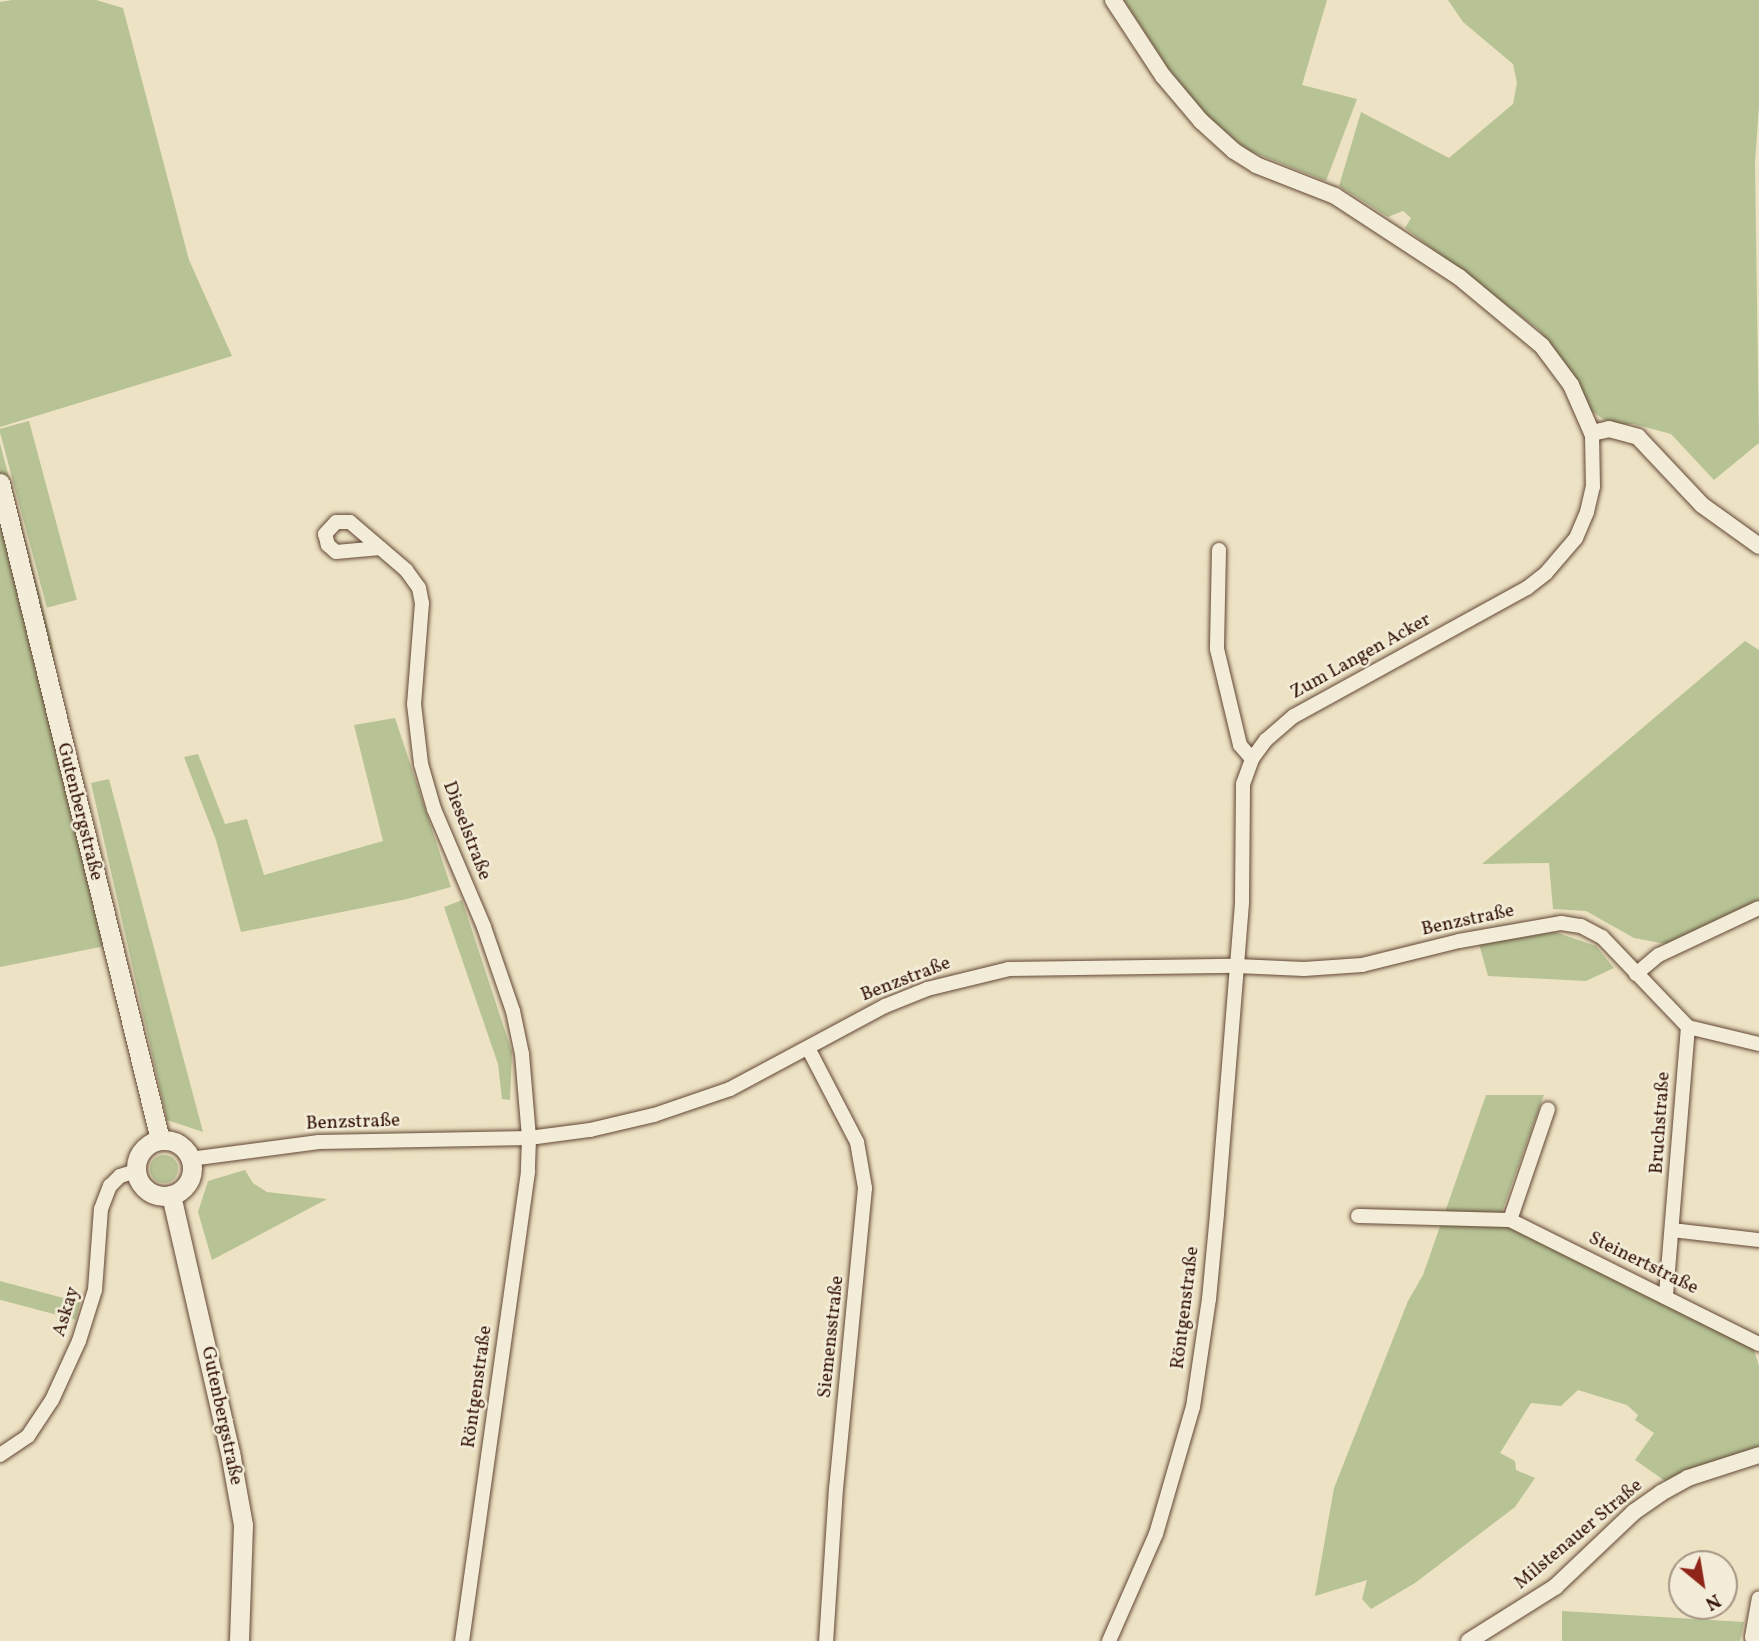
<!DOCTYPE html>
<meta charset="utf-8">
<style>
body{margin:0}
#map{position:relative;width:1759px;height:1641px;overflow:hidden;background:#ede2c3;font-family:Vollkorn,serif}
div>[style]{position:absolute}
.green>*{inset:0;background:#b7c395;transform-origin:0 0}
.round{border-radius:50%}
.roads{filter:drop-shadow(0 0 2px #624735) drop-shadow(0 0 2px #624735)}
.minor>*{height:14px;margin:-7px;padding:0 7px;transform-origin:7px;border-radius:7px;background:#f3ecd8}
.tertiary>*{height:16px;margin:-8px;padding:0 8px;transform-origin:8px;border-radius:8px;background:#f3ecd8}
.secondary>*{height:19px;margin:-9.5px;padding:0 9.5px;transform-origin:9.5px;border-radius:9.5px;background:#f3ecd8}
.secondary>.ring{margin:-9.5px;padding:0;box-sizing:content-box;background:none;border:19px solid #f3ecd8;border-radius:50%}
span{translate:-50% -50%;white-space:nowrap;text-align:center;line-height:1.15;-webkit-text-stroke:5px #f3ecd8;paint-order:stroke}
.street-label{font-size:19px;color:#331306}
.north{position:absolute;left:1668px;top:1550px;width:70px;height:70px;box-sizing:border-box;background:#f3ecd8;border:2px solid #a69584;border-radius:50%;rotate:150deg;font-size:19px;font-weight:700;line-height:28px;text-align:center;color:#331306}
.north::after{content:'';display:block;margin:auto;width:24px;height:32px;background:#8f2418;clip-path:polygon(50% 0,100% 100%,50% 72%,0 100%)}
</style>
<div id="map">
<div class="green">
<i style="clip-path:polygon(12px 0,96px 0,123px 8px,189px 260px,232px 356px,0 427px,0 2px)"></i>
<i style="clip-path:polygon(1124px 0,1327px 0,1302px 85px,1357px 99px,1326px 181px,1247px 150px,1206px 115px,1168px 68px)"></i>
<i style="clip-path:polygon(1448px 0,1759px 0,1759px 104px,1755px 163px,1759px 443px,1714px 480px,1671px 434px,1634px 424px,1613px 425px,1591px 411px,1570px 371px,1539px 330px,1405px 228px,1411px 218px,1403px 211px,1388px 217px,1339px 186px,1361px 112px,1449px 158px,1513px 104px,1517px 83px,1513px 64px,1463px 22px)"></i>
<i style="left:29px;top:421px;width:185px;height:31px;rotate:75deg"></i>
<i style="clip-path:polygon(0 443px,52px 643px,67px 762px,105px 946px,0 967px)"></i>
<i style="clip-path:polygon(1745px 641px,1759px 650px,1759px 901px,1666px 944px,1634px 938px,1586px 911px,1553px 909px,1549px 863px,1482px 864px)"></i>
<i style="clip-path:polygon(395px 718px,451px 887px,407px 899px,241px 932px,216px 840px,184px 757px,198px 754px,225px 824px,247px 819px,264px 875px,383px 841px,354px 725px)"></i>
<i style="clip-path:polygon(109px 779px,203px 1132px,167px 1120px,91px 783px)"></i>
<i style="clip-path:polygon(462px 900px,512px 1052px,510px 1100px,502px 1099px,498px 1064px,444px 907px)"></i>
<i style="clip-path:polygon(1555px 932px,1596px 946px,1614px 968px,1586px 981px,1488px 976px,1479px 944px)"></i>
<i style="clip-path:polygon(1486px 1095px,1544px 1095px,1497px 1225px,1512px 1228px,1753px 1347px,1759px 1366px,1759px 1448px,1668px 1483px,1635px 1460px,1654px 1433px,1635px 1420px,1638px 1415px,1627px 1405px,1578px 1390px,1561px 1406px,1531px 1403px,1500px 1453px,1515px 1461px,1516px 1470px,1535px 1478px,1515px 1507px,1415px 1583px,1371px 1609px,1362px 1599px,1367px 1580px,1315px 1596px,1334px 1488px,1408px 1301px,1423px 1275px)"></i>
<i class="round" style="left:150px;top:1155px;width:28px;height:28px"></i>
<i style="clip-path:polygon(245px 1170px,253px 1183px,267px 1192px,327px 1199px,212px 1260px,198px 1212px,208px 1181px)"></i>
<i style="left:0;top:1281px;width:83px;height:18px;rotate:15deg"></i>
<i style="clip-path:polygon(1562px 1611px,1744px 1622px,1740px 1641px,1562px 1641px)"></i>
</div>
<div class="roads">
<div class="minor">
<i style="left:380px;top:548px;width:44px;rotate:174.8deg"></i>
<i style="left:336px;top:552px;width:11px;rotate:-139deg"></i>
<i style="left:328px;top:545px;width:11px;rotate:-105deg"></i>
<i style="left:325px;top:534px;width:16px;rotate:-47deg"></i>
<i style="left:336px;top:522px;width:14px"></i>
<i style="left:350px;top:522px;width:74px;rotate:40.6deg"></i>
<i style="left:406px;top:570px;width:22px;rotate:54deg"></i>
<i style="left:419px;top:588px;width:15px;rotate:79deg"></i>
<i style="left:422px;top:603px;width:101px;rotate:94.5deg"></i>
<i style="left:414px;top:704px;width:60px;rotate:83.3deg"></i>
<i style="left:421px;top:764px;width:47px;rotate:73.9deg"></i>
<i style="left:434px;top:809px;width:128px;rotate:67deg"></i>
<i style="left:484px;top:927px;width:89px;rotate:71deg"></i>
<i style="left:513px;top:1011px;width:44px;rotate:78.2deg"></i>
<i style="left:522px;top:1054px;width:84px;rotate:85.2deg"></i>
<i style="left:529px;top:1138px;width:34px;rotate:92deg"></i>
<i style="left:528px;top:1172px;width:474px;rotate:98deg"></i>
<i style="left:1219px;top:550px;width:99px;rotate:91.2deg"></i>
<i style="left:1217px;top:649px;width:99px;rotate:76.5deg"></i>
<i style="left:1240px;top:745px;width:18px;rotate:49deg"></i>
<i style="left:1636px;top:974px;width:30px;rotate:-40deg"></i>
<i style="left:1659px;top:955px;width:110px;rotate:-25.2deg"></i>
<i style="left:1688px;top:1027px;width:73px;rotate:13.5deg"></i>
<i style="left:808px;top:1048px;width:106px;rotate:62.5deg"></i>
<i style="left:857px;top:1142px;width:47px;rotate:80.1deg"></i>
<i style="left:865px;top:1188px;width:301px;rotate:95.5deg"></i>
<i style="left:836px;top:1488px;width:153px;rotate:93.7deg"></i>
<i style="left:190px;top:1159px;width:130px;rotate:-7.5deg"></i>
<i style="left:319px;top:1142px;width:210px;rotate:-1.1deg"></i>
<i style="left:529px;top:1138px;width:62px;rotate:-7.5deg"></i>
<i style="left:590px;top:1130px;width:66px;rotate:-13.2deg"></i>
<i style="left:654px;top:1115px;width:80px;rotate:-18.9deg"></i>
<i style="left:730px;top:1089px;width:176px;rotate:-28.2deg"></i>
<i style="left:885px;top:1006px;width:45px;rotate:-22deg"></i>
<i style="left:927px;top:989px;width:84px;rotate:-13.7deg"></i>
<i style="left:1009px;top:969px;width:228px;rotate:-0.8deg"></i>
<i style="left:1237px;top:966px;width:67px;rotate:2.6deg"></i>
<i style="left:1304px;top:969px;width:58px;rotate:-3.9deg"></i>
<i style="left:1362px;top:965px;width:100px;rotate:-13.9deg"></i>
<i style="left:1459px;top:941px;width:104px;rotate:-10deg"></i>
<i style="left:1561px;top:923px;width:20px;rotate:9deg"></i>
<i style="left:1581px;top:926px;width:24px;rotate:28deg"></i>
<i style="left:1602px;top:937px;width:124px;rotate:46.3deg"></i>
<i style="left:1688px;top:1027px;width:271px;rotate:94.7deg"></i>
<i style="left:1358px;top:1216px;width:152px;rotate:1.5deg"></i>
<i style="left:1510px;top:1220px;width:278px;rotate:26.5deg"></i>
<i style="left:1510px;top:1220px;width:117px;rotate:-71.1deg"></i>
<i style="left:1672px;top:1230px;width:88px;rotate:6.6deg"></i>
<i style="left:0;top:1455px;width:34px;rotate:-34deg"></i>
<i style="left:28px;top:1436px;width:43px;rotate:-56.3deg"></i>
<i style="left:52px;top:1400px;width:65px;rotate:-65.4deg"></i>
<i style="left:79px;top:1341px;width:53px;rotate:-72.6deg"></i>
<i style="left:95px;top:1290px;width:81px;rotate:-85.8deg"></i>
<i style="left:101px;top:1209px;width:25px;rotate:-69deg"></i>
<i style="left:110px;top:1186px;width:14px;rotate:-45deg"></i>
<i style="left:120px;top:1176px;width:17px;rotate:-17deg"></i>
<i style="left:1109px;top:1641px;width:117px;rotate:-66.3deg"></i>
<i style="left:1156px;top:1534px;width:132px;rotate:-73.8deg"></i>
<i style="left:1193px;top:1407px;width:109px;rotate:-81.6deg"></i>
<i style="left:1209px;top:1299px;width:85px;rotate:-84.6deg"></i>
<i style="left:1217px;top:1214px;width:314px;rotate:-85.4deg"></i>
<i style="left:1242px;top:901px;width:117px;rotate:-89.5deg"></i>
<i style="left:1243px;top:784px;width:27px;rotate:-70deg"></i>
<i style="left:1252px;top:759px;width:24px;rotate:-54deg"></i>
<i style="left:1266px;top:740px;width:37px;rotate:-41deg"></i>
<i style="left:1294px;top:716px;width:266px;rotate:-28.8deg"></i>
<i style="left:1527px;top:588px;width:24px;rotate:-38deg"></i>
<i style="left:1546px;top:573px;width:46px;rotate:-49.4deg"></i>
<i style="left:1576px;top:538px;width:28px;rotate:-67deg"></i>
<i style="left:1587px;top:512px;width:26px;rotate:-77deg"></i>
<i style="left:1593px;top:487px;width:54px;rotate:-91.1deg"></i>
<i style="left:1754px;top:1641px;width:4px;rotate:-117deg"></i>
<i style="left:1752px;top:1637px;width:39px;rotate:-80deg"></i>
</div>
<div class="tertiary">
<i style="left:1113px;top:0;width:91px;rotate:56.7deg"></i>
<i style="left:1163px;top:76px;width:59px;rotate:49.8deg"></i>
<i style="left:1201px;top:121px;width:45px;rotate:42.3deg"></i>
<i style="left:1234px;top:151px;width:26px;rotate:32deg"></i>
<i style="left:1256px;top:165px;width:85px;rotate:21.4deg"></i>
<i style="left:1335px;top:196px;width:148px;rotate:33.2deg"></i>
<i style="left:1459px;top:277px;width:108px;rotate:39.7deg"></i>
<i style="left:1542px;top:346px;width:49px;rotate:53.4deg"></i>
<i style="left:1571px;top:385px;width:52px;rotate:66.4deg"></i>
<i style="left:1592px;top:433px;width:17px;rotate:-13deg"></i>
<i style="left:1609px;top:429px;width:30px;rotate:15deg"></i>
<i style="left:1638px;top:437px;width:93px;rotate:46.7deg"></i>
<i style="left:1702px;top:505px;width:70px;rotate:35.7deg"></i>
<i style="left:1469px;top:1641px;width:102px;rotate:-32.1deg"></i>
<i style="left:1555px;top:1587px;width:109px;rotate:-43.5deg"></i>
<i style="left:1634px;top:1512px;width:33px;rotate:-35deg"></i>
<i style="left:1661px;top:1493px;width:31px;rotate:-29deg"></i>
<i style="left:1688px;top:1478px;width:75px;rotate:-17.9deg"></i>
</div>
<div class="secondary">
<i style="left:0;top:483px;width:676px;rotate:76.31deg"></i>
<i class="ring" style="left:136px;top:1140px;width:37px;height:37px"></i>
<i style="left:171px;top:1195px;width:270px;rotate:77.1deg"></i>
<i style="left:231px;top:1458px;width:68px;rotate:79.8deg"></i>
<i style="left:243px;top:1525px;width:116px;rotate:92deg"></i>
</div>
</div>
<div class="street-label">
<span style="left:1361px;top:657px;rotate:-29deg">Zum Langen Acker</span>
<span style="left:79px;top:812px;rotate:76deg">Gutenbergstraße</span>
<span style="left:466px;top:831px;rotate:69deg">Dieselstraße</span>
<span style="left:1468px;top:921px;rotate:-12deg">Benzstraße</span>
<span style="left:906px;top:980px;rotate:-21deg">Benzstraße</span>
<span style="left:353px;top:1123px;rotate:-2deg">Benzstraße</span>
<span style="left:1661px;top:1123px;rotate:-86deg">Bruchstraße</span>
<span style="left:1643px;top:1264px;rotate:26deg">Steinertstraße</span>
<span style="left:1186px;top:1308px;rotate:-83deg">Röntgenstraße</span>
<span style="left:67px;top:1312px;rotate:-73deg">Askay</span>
<span style="left:832px;top:1337px;rotate:-84deg">Siemensstraße</span>
<span style="left:478px;top:1387px;rotate:-82deg">Röntgenstraße</span>
<span style="left:221px;top:1416px;rotate:78deg">Gutenbergstraße</span>
<span style="left:1579px;top:1535px;rotate:-40deg">Milstenauer Straße</span>
</div>
<div class="north">N</div>
</div>
